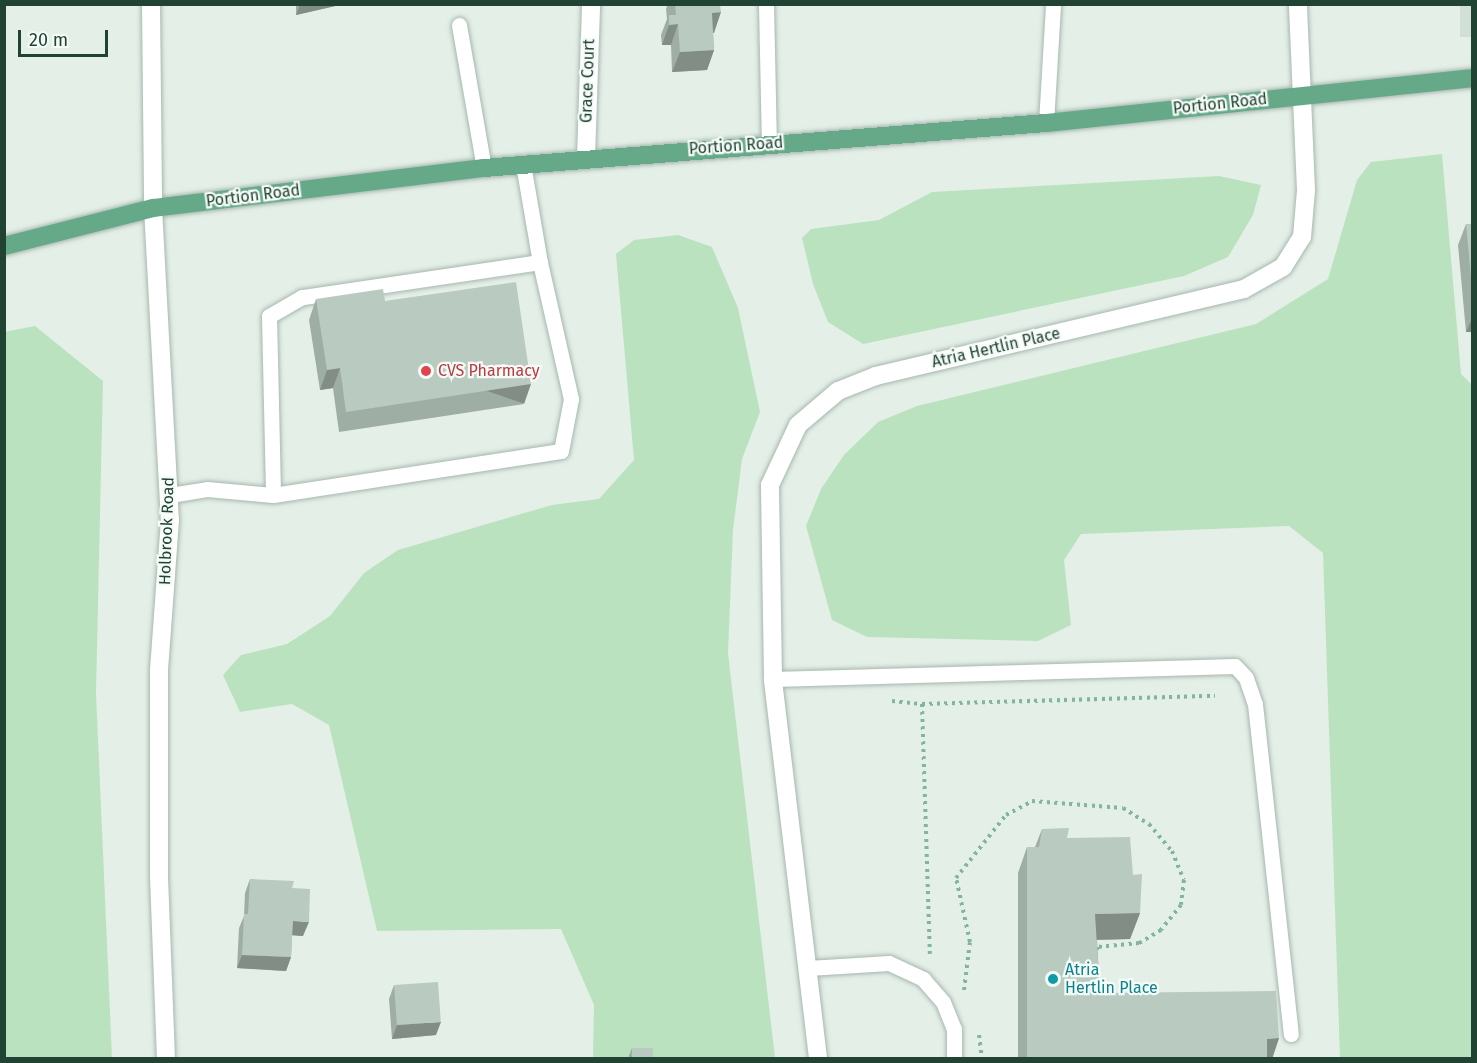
<!DOCTYPE html>
<style>
body{margin:0}
#map{position:relative;width:1477px;height:1063px;overflow:hidden;background:#e4efe8;font-family:"Fira Sans",sans-serif}
div>[style]{position:absolute}
.built>*{inset:0;background:#d2dfd6;transform-origin:0 0}
.green>*{inset:0;background:#bbe2be}
.path>*{height:4px;margin-top:-2px;transform-origin:0;background:repeating-linear-gradient(90deg,#82b69b 0 3px,transparent 0 7.5px)}
.roads{filter:drop-shadow(0 0 2px #a6b8ae) drop-shadow(0 0 2px #a6b8ae)}
.service>*{height:15px;margin:-7.5px;padding:0 7.5px;transform-origin:7.5px;border-radius:7.5px;background:#fff}
.minor>*{height:18px;margin:-9px;padding:0 9px;transform-origin:9px;border-radius:9px;background:#fff}
.tertiary>*{height:18px;margin:-9px;padding:0 9px;transform-origin:9px;border-radius:9px;background:#fff}
.primary>*{height:18px;margin:-9px;padding:0 9px;transform-origin:9px;border-radius:9px;background:#65a989}
.wall>*{inset:0;background:#9faea5}
.shaded-wall>*{inset:0;background:#828d86;transform-origin:0 0}
.building>*{inset:0;background:#b9cac0;transform-origin:0 0}
.dots>*{width:16px;height:16px;translate:-50% -50%;box-sizing:border-box;border:3px solid #f5fbf7;border-radius:50%}
span{translate:-50% -50%;white-space:nowrap;text-align:center;line-height:1.15;-webkit-text-stroke:4.5px #f5fbf7;paint-order:stroke}
.street-label{font-size:16px;color:#214333}
.health-label{font-size:16px;color:#be3a42}
.left{translate:0 -50%;text-align:left}
.culture-label{font-size:16px;color:#0d838f}
.frame{position:absolute;inset:0;border:6px solid #214333;pointer-events:none}
.scale{position:absolute;left:18px;top:30px;width:90px;height:27px;box-sizing:border-box;border:3px solid #214333;border-top:0;padding-left:8px;font-size:18px;line-height:21px;white-space:nowrap;color:#214333;-webkit-text-stroke:4px #f5fbf7;paint-order:stroke}
</style>
<div id="map">
<div class="built">
<i style="left:1460px;top:5px;width:12px;height:32px"></i>
</div>
<div class="green">
<i style="clip-path:polygon(1442px 154px,1461px 374px,1472px 385px,1472px 1058px,1340px 1058px,1323px 553px,1289px 526px,1081px 534px,1064px 560px,1071px 625px,1038px 641px,867px 637px,832px 620px,806px 526px,821px 489px,844px 455px,878px 422px,917px 406px,1256px 324px,1328px 279px,1357px 180px,1371px 162px)"></i>
<i style="clip-path:polygon(1219px 176px,1261px 185px,1253px 215px,1228px 257px,1184px 276px,863px 344px,828px 322px,813px 284px,802px 238px,811px 229px,879px 220px,932px 192px)"></i>
<i style="clip-path:polygon(678px 235px,712px 247px,738px 308px,760px 412px,742px 459px,733px 530px,728px 653px,775px 1058px,593px 1058px,594px 1005px,561px 929px,377px 931px,329px 725px,292px 704px,240px 712px,223px 675px,241px 655px,287px 644px,330px 616px,364px 573px,398px 550px,552px 505px,599px 499px,634px 460px,616px 254px,634px 240px)"></i>
<i style="clip-path:polygon(35px 326px,103px 381px,96px 693px,112px 1058px,5px 1058px,4px 332px)"></i>
</div>
<div class="path">
<i style="left:892px;top:701px;width:30px;rotate:6deg"></i>
<i style="left:922px;top:704px;width:293px;rotate:-1.6deg"></i>
<i style="left:922px;top:704px;width:250px;rotate:88.2deg"></i>
<i style="left:964px;top:990px;width:48px;rotate:-82.9deg"></i>
<i style="left:970px;top:942px;width:66px;rotate:-102.3deg"></i>
<i style="left:956px;top:878px;width:80px;rotate:-51.6deg"></i>
<i style="left:1006px;top:815px;width:30px;rotate:-28deg"></i>
<i style="left:1032px;top:801px;width:91px;rotate:4.4deg"></i>
<i style="left:1123px;top:808px;width:31px;rotate:32deg"></i>
<i style="left:1149px;top:824px;width:35px;rotate:50deg"></i>
<i style="left:1172px;top:851px;width:31px;rotate:68deg"></i>
<i style="left:1184px;top:880px;width:25px;rotate:97deg"></i>
<i style="left:1181px;top:905px;width:32px;rotate:129deg"></i>
<i style="left:1161px;top:930px;width:26px;rotate:149deg"></i>
<i style="left:1139px;top:943px;width:42px;rotate:174.6deg"></i>
<i style="left:1097px;top:947px;width:3px;rotate:90deg"></i>
<i style="left:979px;top:1035px;width:23px;rotate:83deg"></i>
</div>
<div class="roads">
<div class="service">
<i style="left:766px;top:4px;width:139px;rotate:88.8deg"></i>
<i style="left:459px;top:25px;width:145px;rotate:80.1deg"></i>
<i style="left:1046px;top:123px;width:119px;rotate:-86.6deg"></i>
<i style="left:523px;top:164px;width:99px;rotate:80.2deg"></i>
<i style="left:170px;top:495px;width:37px;rotate:-9deg"></i>
<i style="left:207px;top:489px;width:66px;rotate:5.2deg"></i>
<i style="left:273px;top:495px;width:291px;rotate:-8.7deg"></i>
<i style="left:561px;top:451px;width:53px;rotate:-79.1deg"></i>
<i style="left:571px;top:399px;width:140px;rotate:-102.8deg"></i>
<i style="left:540px;top:262px;width:241px;rotate:171.6deg"></i>
<i style="left:302px;top:297px;width:38px;rotate:150deg"></i>
<i style="left:269px;top:316px;width:179px;rotate:88.7deg"></i>
<i style="left:773px;top:679px;width:462px;rotate:-1.6deg"></i>
<i style="left:1235px;top:666px;width:16px;rotate:47deg"></i>
<i style="left:1246px;top:678px;width:28px;rotate:71deg"></i>
<i style="left:1255px;top:704px;width:332px;rotate:83.8deg"></i>
<i style="left:808px;top:968px;width:81px;rotate:-3.5deg"></i>
<i style="left:889px;top:963px;width:38px;rotate:25deg"></i>
<i style="left:923px;top:979px;width:30px;rotate:49deg"></i>
<i style="left:943px;top:1002px;width:29px;rotate:68deg"></i>
<i style="left:954px;top:1029px;width:29px;rotate:90deg"></i>
</div>
<div class="minor">
<i style="left:586px;top:158px;width:154px;rotate:-88.1deg"></i>
<i style="left:818px;top:1058px;width:382px;rotate:-96.8deg"></i>
<i style="left:773px;top:679px;width:194px;rotate:-90.9deg"></i>
<i style="left:770px;top:485px;width:66px;rotate:-65deg"></i>
<i style="left:798px;top:425px;width:52px;rotate:-40.4deg"></i>
<i style="left:838px;top:391px;width:41px;rotate:-21.5deg"></i>
<i style="left:876px;top:376px;width:378px;rotate:-13.3deg"></i>
<i style="left:1244px;top:289px;width:45px;rotate:-29.4deg"></i>
<i style="left:1283px;top:267px;width:36px;rotate:-58deg"></i>
<i style="left:1302px;top:237px;width:47px;rotate:-85.1deg"></i>
<i style="left:1306px;top:190px;width:186px;rotate:-92.5deg"></i>
</div>
<div class="tertiary">
<i style="left:151px;top:4px;width:204px;rotate:89.4deg"></i>
<i style="left:153px;top:208px;width:312px;rotate:86.9deg"></i>
<i style="left:170px;top:520px;width:151px;rotate:94.2deg"></i>
<i style="left:159px;top:671px;width:206px;rotate:90deg"></i>
<i style="left:159px;top:877px;width:181px;rotate:87.8deg"></i>
</div>
<div class="primary">
<i style="left:4px;top:246px;width:154px;rotate:-14.3deg"></i>
<i style="left:153px;top:208px;width:333px;rotate:-6.9deg"></i>
<i style="left:484px;top:168px;width:564px;rotate:-4.58deg"></i>
<i style="left:1046px;top:123px;width:428px;rotate:-6deg"></i>
</div>
</div>
<div class="wall">
<i style="clip-path:polygon(296px 4px,344px 4px,296px 15px)"></i>
<i style="clip-path:polygon(668px 4px,720px 4px,713px 33px,714px 50px,707px 70px,672px 72px,671px 45px,662px 45px,661px 35px,667px 19px,666px 9px)"></i>
<i style="clip-path:polygon(1466px 224px,1473px 224px,1473px 332px,1466px 332px,1458px 245px)"></i>
<i style="clip-path:polygon(316px 299px,385px 301px,524px 404px,339px 432px,333px 388px,320px 390px,309px 320px)"></i>
<i style="clip-path:polygon(1042px 829px,1067px 838px,1133px 875px,1140px 913px,1130px 939px,1097px 940px,1100px 993px,1279px 1038px,1272px 1059px,1018px 1059px,1018px 873px,1027px 847px,1035px 847px)"></i>
<i style="clip-path:polygon(250px 879px,292px 888px,303px 936px,292px 935px,291px 957px,286px 971px,237px 968px,239px 928px,244px 916px,245px 893px)"></i>
<i style="clip-path:polygon(394px 985px,436px 1035px,392px 1039px,389px 999px)"></i>
<i style="clip-path:polygon(632px 1048px,653px 1059px,629px 1059px,629px 1055px)"></i>
</div>
<div class="shaded-wall">
<i style="clip-path:polygon(300px 4px,344px 4px,296px 15px)"></i>
<i style="clip-path:polygon(721px 12px,714px 33px,704px 33px,712px 13px)"></i>
<i style="clip-path:polygon(678px 24px,671px 45px,662px 45px,669px 25px)"></i>
<i style="clip-path:polygon(714px 50px,707px 70px,672px 72px,680px 52px)"></i>
<i style="clip-path:polygon(1473px 316px,1473px 332px,1466px 332px)"></i>
<i style="clip-path:polygon(340px 368px,333px 388px,320px 390px,327px 370px)"></i>
<i style="left:531px;top:384px;width:21px;height:187px;rotate:109deg"></i>
<i style="clip-path:polygon(1140px 913px,1130px 939px,1086px 940px,1095px 914px)"></i>
<i style="clip-path:polygon(293px 921px,309px 922px,303px 936px,288px 935px)"></i>
<i style="clip-path:polygon(242px 955px,291px 957px,286px 971px,237px 968px)"></i>
<i style="clip-path:polygon(441px 1022px,436px 1035px,392px 1039px,397px 1025px)"></i>
<i style="clip-path:polygon(1279px 1038px,1272px 1059px,1260px 1059px,1267px 1039px)"></i>
</div>
<div class="building">
<i style="clip-path:polygon(675px 4px,720px 4px,721px 12px,712px 13px,714px 50px,680px 52px,678px 24px,669px 25px,669px 15px,676px 15px)"></i>
<i style="clip-path:polygon(1466px 224px,1473px 224px,1473px 299px)"></i>
<i style="clip-path:polygon(516px 282px,531px 384px,346px 412px,340px 368px,327px 370px,316px 299px,383px 289px,385px 301px)"></i>
<i style="clip-path:polygon(1069px 828px,1067px 838px,1130px 837px,1133px 875px,1142px 874px,1140px 913px,1095px 914px,1100px 993px,1276px 991px,1279px 1038px,1267px 1039px,1267px 1059px,1027px 1059px,1027px 847px,1039px 847px,1042px 829px)"></i>
<i style="clip-path:polygon(250px 879px,294px 881px,292px 888px,310px 889px,309px 922px,293px 921px,291px 957px,242px 955px,244px 914px,248px 914px)"></i>
<i style="left:438px;top:982px;width:40px;height:44px;rotate:86deg"></i>
<i style="left:632px;top:1048px;width:21px;height:11px"></i>
</div>
<div class="dots">
<i style="left:426px;top:371px;background:#e0444e"></i>
<i style="left:1053px;top:979px;background:#0f9aa8"></i>
</div>
<div class="street-label">
<span style="left:588px;top:81px;rotate:-88deg">Grace Court</span>
<span style="left:1220px;top:104px;rotate:-6deg">Portion Road</span>
<span style="left:736px;top:146px;rotate:-4deg">Portion Road</span>
<span style="left:253px;top:196px;rotate:-7deg">Portion Road</span>
<span style="left:996px;top:348px;rotate:-13deg">Atria Hertlin Place</span>
<span style="left:167px;top:531px;rotate:-88deg">Holbrook Road</span>
</div>
<div class="health-label">
<span class="left" style="left:438px;top:371px">CVS Pharmacy</span>
</div>
<div class="culture-label">
<span class="left" style="left:1065px;top:979px">Atria<br>Hertlin Place</span>
</div>
<div class="frame"></div>
<div class="scale">20 m</div>
</div>
